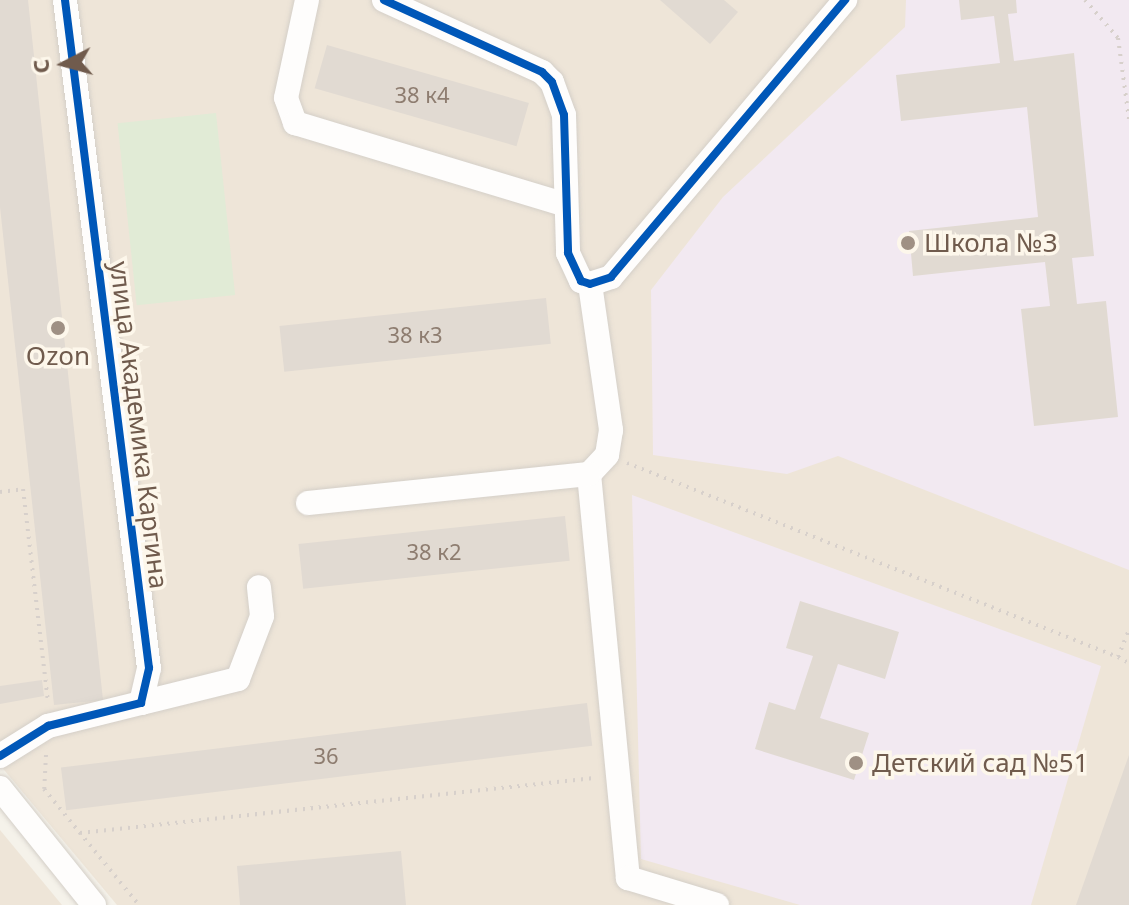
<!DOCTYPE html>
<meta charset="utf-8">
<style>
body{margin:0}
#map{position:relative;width:1129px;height:905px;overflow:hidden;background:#f5f2ea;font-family:"Noto Sans",sans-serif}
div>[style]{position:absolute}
.residential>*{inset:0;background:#eee5d8}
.education>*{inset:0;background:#f2e9f1}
.green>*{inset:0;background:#e1ebd6;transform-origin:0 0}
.building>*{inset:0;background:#e1dad2;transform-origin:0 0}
.path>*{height:4px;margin-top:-2px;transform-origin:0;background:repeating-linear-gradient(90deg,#d7d0cb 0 2px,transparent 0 8px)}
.roads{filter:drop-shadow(0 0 2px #d4cfc8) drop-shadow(0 0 2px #d4cfc8)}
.minor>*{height:24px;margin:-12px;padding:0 12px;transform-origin:12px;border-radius:12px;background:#fefdfc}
.cycleway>*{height:8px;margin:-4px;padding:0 4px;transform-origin:4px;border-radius:4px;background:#0057b8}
.dots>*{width:22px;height:22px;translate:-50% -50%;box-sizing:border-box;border:4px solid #fdf7eb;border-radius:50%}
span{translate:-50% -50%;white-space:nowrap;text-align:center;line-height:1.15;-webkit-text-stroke:7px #fdf7eb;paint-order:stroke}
.number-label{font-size:22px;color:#8e7d70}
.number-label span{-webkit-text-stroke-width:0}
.poi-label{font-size:26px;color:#705b4d}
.left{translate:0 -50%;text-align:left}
.street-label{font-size:26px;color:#705b4d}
.north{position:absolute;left:24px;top:24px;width:80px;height:80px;-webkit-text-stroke:6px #fdf7eb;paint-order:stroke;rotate:264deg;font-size:22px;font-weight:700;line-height:32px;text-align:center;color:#705b4d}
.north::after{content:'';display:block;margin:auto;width:28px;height:36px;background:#705b4d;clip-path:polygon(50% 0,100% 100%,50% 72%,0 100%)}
</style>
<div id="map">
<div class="residential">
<i style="clip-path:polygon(0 0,1129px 0,1129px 905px,117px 905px,0 765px)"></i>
<i style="clip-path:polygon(0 830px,62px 905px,0 905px)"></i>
</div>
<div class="education">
<i style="clip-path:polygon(906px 0,1129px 0,1129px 570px,838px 456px,787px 474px,653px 455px,651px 290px,723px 197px,905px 27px)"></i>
<i style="clip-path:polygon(632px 495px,1101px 666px,1031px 905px,800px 905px,641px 859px)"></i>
</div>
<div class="green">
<i style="left:216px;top:113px;width:183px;height:99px;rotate:84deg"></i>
</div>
<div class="building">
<i style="clip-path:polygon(0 0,28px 0,103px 700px,54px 705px,0 207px)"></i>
<i style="clip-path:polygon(660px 0,724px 0,738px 12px,710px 44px)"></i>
<i style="clip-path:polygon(959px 0,1016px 0,1017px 13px,1008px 14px,1014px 61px,1074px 53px,1094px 256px,1072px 258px,1077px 304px,1106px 301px,1118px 417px,1034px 426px,1021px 309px,1050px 306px,1045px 262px,913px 276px,909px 231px,1038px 217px,1027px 107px,901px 121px,896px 75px,1000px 63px,994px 16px,961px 20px)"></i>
<i style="left:327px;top:45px;width:210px;height:45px;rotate:16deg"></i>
<i style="left:546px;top:298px;width:46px;height:268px;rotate:84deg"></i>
<i style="left:565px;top:516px;width:45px;height:268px;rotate:84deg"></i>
<i style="clip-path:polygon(800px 601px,899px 632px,885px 679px,838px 664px,820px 718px,869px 733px,854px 780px,755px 749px,769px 702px,795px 710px,813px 656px,786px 648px)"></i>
<i style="clip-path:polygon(42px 680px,44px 696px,0 704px,0 686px)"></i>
<i style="left:587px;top:703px;width:43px;height:530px;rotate:83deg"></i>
<i style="clip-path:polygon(1129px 755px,1129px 905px,1076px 905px)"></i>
<i style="clip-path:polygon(401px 851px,406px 905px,240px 905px,237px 866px)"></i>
</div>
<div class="path">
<i style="left:1085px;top:0;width:50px;rotate:49deg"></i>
<i style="left:1118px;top:38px;width:82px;rotate:82.3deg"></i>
<i style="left:627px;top:463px;width:528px;rotate:21.56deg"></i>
<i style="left:1118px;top:657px;width:29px;rotate:-68deg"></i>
<i style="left:0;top:492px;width:23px;rotate:-7deg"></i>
<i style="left:23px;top:489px;width:215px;rotate:83.3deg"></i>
<i style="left:1118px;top:657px;width:13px;rotate:29deg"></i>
<i style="left:46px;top:755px;width:34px;rotate:93deg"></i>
<i style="left:44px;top:789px;width:150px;rotate:50.7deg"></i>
<i style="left:80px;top:833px;width:517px;rotate:-6.11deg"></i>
</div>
<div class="roads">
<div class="minor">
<i style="left:307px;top:0;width:100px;rotate:102.1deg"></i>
<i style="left:286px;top:98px;width:27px;rotate:70deg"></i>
<i style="left:295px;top:123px;width:280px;rotate:16.8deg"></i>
<i style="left:384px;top:0;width:174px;rotate:24.5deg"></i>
<i style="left:542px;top:72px;width:14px;rotate:45deg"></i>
<i style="left:552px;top:82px;width:35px;rotate:70deg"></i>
<i style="left:564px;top:115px;width:138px;rotate:88.3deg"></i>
<i style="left:568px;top:253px;width:31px;rotate:65deg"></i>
<i style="left:581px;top:281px;width:9px;rotate:18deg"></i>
<i style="left:590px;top:284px;width:22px;rotate:-18deg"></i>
<i style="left:611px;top:277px;width:363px;rotate:-49.8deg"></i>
<i style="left:590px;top:284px;width:148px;rotate:81.8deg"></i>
<i style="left:611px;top:430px;width:25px;rotate:99deg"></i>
<i style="left:607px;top:455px;width:26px;rotate:133deg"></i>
<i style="left:589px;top:474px;width:406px;rotate:84.5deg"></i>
<i style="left:628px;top:878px;width:93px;rotate:16.9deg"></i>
<i style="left:308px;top:503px;width:282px;rotate:-5.9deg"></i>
<i style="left:141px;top:703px;width:100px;rotate:-13.9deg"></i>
<i style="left:238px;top:679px;width:67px;rotate:-69.1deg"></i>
<i style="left:262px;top:616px;width:29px;rotate:-96deg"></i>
<i style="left:0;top:756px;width:57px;rotate:-32deg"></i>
<i style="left:48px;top:726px;width:96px;rotate:-13.9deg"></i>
<i style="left:141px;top:703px;width:36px;rotate:-77deg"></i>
<i style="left:149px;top:668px;width:673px;rotate:-97.17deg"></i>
<i style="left:0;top:788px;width:150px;rotate:51.2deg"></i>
</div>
</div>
<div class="cycleway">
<i style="left:384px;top:0;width:174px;rotate:24.5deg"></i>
<i style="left:542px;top:72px;width:14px;rotate:45deg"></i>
<i style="left:552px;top:82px;width:35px;rotate:70deg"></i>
<i style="left:564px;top:115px;width:138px;rotate:88.3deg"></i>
<i style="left:568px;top:253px;width:31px;rotate:65deg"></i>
<i style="left:581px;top:281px;width:9px;rotate:18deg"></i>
<i style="left:590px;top:284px;width:22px;rotate:-18deg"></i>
<i style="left:611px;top:277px;width:363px;rotate:-49.8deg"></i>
<i style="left:0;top:756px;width:57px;rotate:-32deg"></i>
<i style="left:48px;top:726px;width:96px;rotate:-13.9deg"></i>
<i style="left:141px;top:703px;width:36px;rotate:-77deg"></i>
<i style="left:149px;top:668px;width:673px;rotate:-97.17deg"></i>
</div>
<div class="dots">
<i style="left:908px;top:243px;background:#9f9084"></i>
<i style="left:58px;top:328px;background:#9f9084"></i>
<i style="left:856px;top:763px;background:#9f9084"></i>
</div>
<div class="number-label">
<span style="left:422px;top:95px">38 к4</span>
<span style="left:415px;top:335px">38 к3</span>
<span style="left:434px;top:552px">38 к2</span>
<span style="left:326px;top:756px">36</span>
</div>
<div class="poi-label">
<span class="left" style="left:924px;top:243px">Школа №3</span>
<span style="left:58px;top:356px">Ozon</span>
<span class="left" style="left:872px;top:763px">Детский сад №51</span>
</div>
<div class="street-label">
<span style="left:139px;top:425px;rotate:83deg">улица Академика Каргина</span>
</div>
<div class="north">С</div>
</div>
